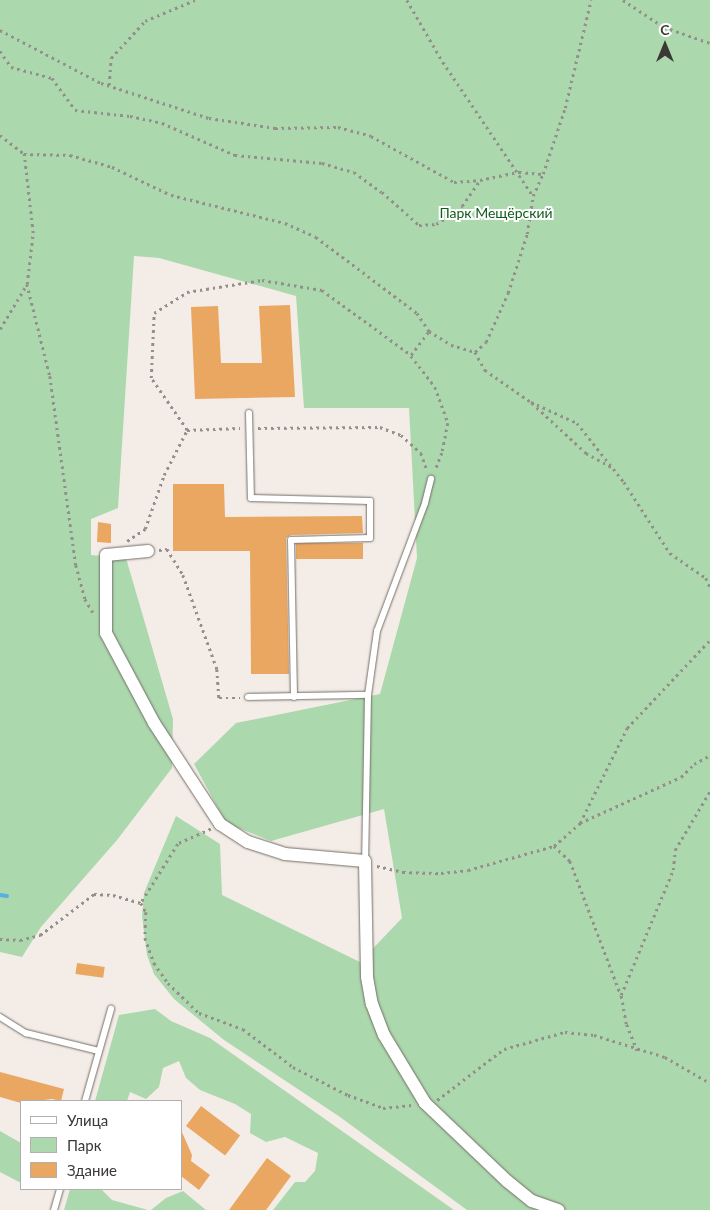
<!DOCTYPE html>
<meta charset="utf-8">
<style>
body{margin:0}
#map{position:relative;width:710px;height:1210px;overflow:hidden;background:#f4ede7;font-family:Lato,sans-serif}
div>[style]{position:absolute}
.green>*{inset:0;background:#acd8ad}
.stream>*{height:4px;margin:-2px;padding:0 2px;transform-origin:2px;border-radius:2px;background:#56b0e7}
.building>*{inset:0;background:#eaa761;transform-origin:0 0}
.path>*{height:2.5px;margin-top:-1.25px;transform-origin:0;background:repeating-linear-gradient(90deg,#948f8b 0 2.5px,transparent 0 6.5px)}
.roads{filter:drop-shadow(0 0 1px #736e68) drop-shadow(0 0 1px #736e68)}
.lane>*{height:6px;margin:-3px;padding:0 3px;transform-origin:3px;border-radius:3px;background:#fff}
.street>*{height:12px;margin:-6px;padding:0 6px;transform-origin:6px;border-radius:6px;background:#fff}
span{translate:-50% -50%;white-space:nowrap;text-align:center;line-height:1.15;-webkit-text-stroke:4px #fff;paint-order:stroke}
.park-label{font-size:14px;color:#115a1c}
.legend{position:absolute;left:20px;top:1100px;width:162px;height:90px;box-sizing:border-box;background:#fff;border:1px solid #b1afaf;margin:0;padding:6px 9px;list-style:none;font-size:15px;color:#3b3836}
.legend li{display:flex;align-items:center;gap:10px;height:25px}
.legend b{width:25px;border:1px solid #b1afaf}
.north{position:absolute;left:640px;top:20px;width:50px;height:50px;-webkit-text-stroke:4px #fff;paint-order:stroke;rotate:0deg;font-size:14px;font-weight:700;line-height:20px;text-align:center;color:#3b3836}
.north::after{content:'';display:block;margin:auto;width:18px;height:22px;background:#3b3836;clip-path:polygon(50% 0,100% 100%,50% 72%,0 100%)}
</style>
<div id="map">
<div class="green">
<i style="clip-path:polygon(0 0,710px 0,710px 1210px,467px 1210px,340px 1117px,224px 1040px,174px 999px,154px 974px,147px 955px,142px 916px,144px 893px,176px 816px,220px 844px,222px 895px,360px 962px,402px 918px,384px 809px,271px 841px,226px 823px,194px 764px,236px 723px,380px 694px,417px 558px,409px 408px,304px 408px,296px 296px,159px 258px,134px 256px,118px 508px,91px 519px,91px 555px,126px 558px,173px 719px,172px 768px,117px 840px,41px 927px,22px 957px,0 952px)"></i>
<i style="clip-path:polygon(155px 1009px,171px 1021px,210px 1038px,454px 1210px,273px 1210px,295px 1182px,305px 1182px,315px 1171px,318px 1153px,285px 1137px,266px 1142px,250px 1133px,251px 1114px,235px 1104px,200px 1090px,186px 1078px,179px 1061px,163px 1068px,159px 1087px,146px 1099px,130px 1092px,127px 1101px,95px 1101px,119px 1015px)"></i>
<i style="clip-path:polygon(0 1131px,21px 1143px,21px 1183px,0 1172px)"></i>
<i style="clip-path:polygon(70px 1189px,101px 1189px,112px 1200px,148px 1210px,64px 1210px)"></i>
<i style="clip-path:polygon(183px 1191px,206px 1210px,151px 1210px,166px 1198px)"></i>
</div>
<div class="stream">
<i style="left:0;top:895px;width:7px;rotate:8deg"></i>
</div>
<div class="building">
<i style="clip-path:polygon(290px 305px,295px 397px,195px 399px,191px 307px,218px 306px,221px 363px,262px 363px,259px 306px)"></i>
<i style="clip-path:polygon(173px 484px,224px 484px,225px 517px,362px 516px,363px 533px,291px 535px,286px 538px,289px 674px,251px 674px,250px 551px,173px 551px)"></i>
<i style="clip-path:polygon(98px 522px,111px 524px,111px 543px,97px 542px)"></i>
<i style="left:363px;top:543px;width:16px;height:67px;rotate:90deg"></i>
<i style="left:77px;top:963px;width:28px;height:11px;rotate:8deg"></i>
<i style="clip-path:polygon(0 1072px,64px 1089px,61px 1101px,52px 1099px,21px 1103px,0 1097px)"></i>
<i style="left:201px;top:1106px;width:49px;height:25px;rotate:37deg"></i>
<i style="clip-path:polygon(181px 1130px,192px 1155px,191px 1161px,210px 1175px,199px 1190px,181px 1176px)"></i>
<i style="clip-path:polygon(267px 1158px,291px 1176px,266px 1210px,229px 1210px)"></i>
</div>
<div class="path">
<i style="left:407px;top:0;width:72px;rotate:59.9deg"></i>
<i style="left:443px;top:62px;width:161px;rotate:56.1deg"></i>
<i style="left:623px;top:0;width:49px;rotate:33.4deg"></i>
<i style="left:664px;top:27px;width:49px;rotate:19.2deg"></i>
<i style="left:0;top:30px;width:114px;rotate:27.7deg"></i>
<i style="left:101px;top:83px;width:114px;rotate:18deg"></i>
<i style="left:209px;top:118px;width:67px;rotate:8.6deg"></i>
<i style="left:275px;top:128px;width:63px;rotate:-0.9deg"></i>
<i style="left:338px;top:127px;width:34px;rotate:15deg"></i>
<i style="left:371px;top:136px;width:95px;rotate:29deg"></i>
<i style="left:454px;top:182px;width:26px;rotate:-4deg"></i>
<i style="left:0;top:51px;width:19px;rotate:55deg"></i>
<i style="left:11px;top:67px;width:42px;rotate:15deg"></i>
<i style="left:52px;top:78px;width:39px;rotate:54deg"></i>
<i style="left:75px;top:110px;width:55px;rotate:6.2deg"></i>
<i style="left:130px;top:116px;width:33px;rotate:12deg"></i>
<i style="left:162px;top:123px;width:80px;rotate:23.7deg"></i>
<i style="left:235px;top:155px;width:87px;rotate:5.3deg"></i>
<i style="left:322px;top:163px;width:33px;rotate:16deg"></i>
<i style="left:354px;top:172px;width:34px;rotate:36deg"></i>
<i style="left:382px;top:192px;width:50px;rotate:41.7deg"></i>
<i style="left:419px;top:225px;width:17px;rotate:-3deg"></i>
<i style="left:436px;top:224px;width:17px;rotate:-31deg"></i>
<i style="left:451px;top:215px;width:14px;rotate:-39deg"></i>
<i style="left:462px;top:206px;width:32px;rotate:-55deg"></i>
<i style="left:480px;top:180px;width:40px;rotate:-12deg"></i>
<i style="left:519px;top:172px;width:24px;rotate:5deg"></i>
<i style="left:109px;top:85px;width:27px;rotate:-86deg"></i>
<i style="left:111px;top:58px;width:50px;rotate:-47.4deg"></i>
<i style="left:145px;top:21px;width:54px;rotate:-22.8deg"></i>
<i style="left:0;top:135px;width:31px;rotate:38deg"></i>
<i style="left:24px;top:154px;width:46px;rotate:1.2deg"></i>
<i style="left:70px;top:155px;width:44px;rotate:15.9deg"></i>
<i style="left:112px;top:167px;width:65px;rotate:25.4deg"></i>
<i style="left:171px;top:195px;width:117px;rotate:13.8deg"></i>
<i style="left:285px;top:223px;width:34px;rotate:24deg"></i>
<i style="left:316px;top:237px;width:126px;rotate:37deg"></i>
<i style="left:417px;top:313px;width:22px;rotate:56deg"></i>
<i style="left:429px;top:331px;width:26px;rotate:32deg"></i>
<i style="left:451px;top:345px;width:25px;rotate:16deg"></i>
<i style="left:475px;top:352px;width:15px;rotate:-42deg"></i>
<i style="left:486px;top:342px;width:54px;rotate:-65.8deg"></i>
<i style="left:508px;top:293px;width:62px;rotate:-72.1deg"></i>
<i style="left:527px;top:234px;width:38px;rotate:-81deg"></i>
<i style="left:533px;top:196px;width:24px;rotate:-66deg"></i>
<i style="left:543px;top:174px;width:70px;rotate:-71.6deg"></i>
<i style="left:565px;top:108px;width:111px;rotate:-76.5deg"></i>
<i style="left:27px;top:284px;width:95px;rotate:76deg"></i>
<i style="left:50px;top:376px;width:191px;rotate:82.2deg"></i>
<i style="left:76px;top:565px;width:35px;rotate:75deg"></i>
<i style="left:85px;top:599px;width:17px;rotate:59deg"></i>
<i style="left:0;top:329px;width:52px;rotate:-59deg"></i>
<i style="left:27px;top:284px;width:51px;rotate:-83.3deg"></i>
<i style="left:33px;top:233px;width:80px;rotate:-96.5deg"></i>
<i style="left:475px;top:352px;width:21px;rotate:61deg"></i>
<i style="left:485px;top:370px;width:56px;rotate:34.8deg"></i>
<i style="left:531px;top:402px;width:51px;rotate:24.5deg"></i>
<i style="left:577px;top:423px;width:75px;rotate:51.5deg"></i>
<i style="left:624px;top:482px;width:85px;rotate:57.1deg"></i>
<i style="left:670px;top:553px;width:44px;rotate:34.8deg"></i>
<i style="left:706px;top:578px;width:10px;rotate:66deg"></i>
<i style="left:411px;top:356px;width:39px;rotate:52deg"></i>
<i style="left:435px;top:387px;width:38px;rotate:70deg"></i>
<i style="left:448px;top:423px;width:31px;rotate:101deg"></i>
<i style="left:442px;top:453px;width:19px;rotate:111deg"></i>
<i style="left:532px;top:403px;width:74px;rotate:42.8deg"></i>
<i style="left:586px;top:453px;width:29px;rotate:29deg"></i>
<i style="left:258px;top:428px;width:122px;rotate:-0.5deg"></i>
<i style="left:380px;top:427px;width:22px;rotate:21deg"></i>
<i style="left:401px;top:435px;width:27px;rotate:42deg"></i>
<i style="left:421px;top:453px;width:18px;rotate:71deg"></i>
<i style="left:187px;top:430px;width:53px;rotate:-2.2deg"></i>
<i style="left:127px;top:541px;width:22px;rotate:-34deg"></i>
<i style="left:145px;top:529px;width:57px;rotate:-70.6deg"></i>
<i style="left:164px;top:475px;width:51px;rotate:-62.9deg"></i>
<i style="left:187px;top:430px;width:63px;rotate:-124.7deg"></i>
<i style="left:151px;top:378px;width:65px;rotate:-87.4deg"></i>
<i style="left:154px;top:313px;width:39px;rotate:-32deg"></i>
<i style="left:187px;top:292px;width:76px;rotate:-9.1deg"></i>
<i style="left:262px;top:280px;width:61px;rotate:9.5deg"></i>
<i style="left:322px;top:290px;width:110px;rotate:36.1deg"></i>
<i style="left:411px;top:355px;width:30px;rotate:-53deg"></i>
<i style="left:159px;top:550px;width:8px;rotate:-7deg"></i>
<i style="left:167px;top:549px;width:31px;rotate:58deg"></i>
<i style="left:183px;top:575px;width:100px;rotate:70.1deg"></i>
<i style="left:217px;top:669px;width:29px;rotate:86deg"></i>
<i style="left:219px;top:698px;width:21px"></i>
<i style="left:580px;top:823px;width:106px;rotate:-63.7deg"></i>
<i style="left:627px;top:728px;width:121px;rotate:-46.7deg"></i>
<i style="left:211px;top:829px;width:36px;rotate:156deg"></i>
<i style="left:178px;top:844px;width:70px;rotate:122.1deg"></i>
<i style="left:141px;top:903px;width:10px;rotate:61deg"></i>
<i style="left:146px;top:912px;width:26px;rotate:92deg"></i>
<i style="left:145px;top:938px;width:27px;rotate:70deg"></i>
<i style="left:154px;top:963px;width:24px;rotate:55deg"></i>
<i style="left:168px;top:983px;width:43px;rotate:44.1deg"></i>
<i style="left:199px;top:1013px;width:47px;rotate:20deg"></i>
<i style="left:243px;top:1029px;width:63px;rotate:37.2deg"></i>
<i style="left:293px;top:1067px;width:62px;rotate:27deg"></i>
<i style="left:348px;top:1095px;width:37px;rotate:20deg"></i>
<i style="left:383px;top:1108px;width:29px;rotate:-6deg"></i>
<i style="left:554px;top:846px;width:35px;rotate:-41deg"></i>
<i style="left:580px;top:823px;width:111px;rotate:-24.5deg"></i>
<i style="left:681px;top:777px;width:18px;rotate:-45deg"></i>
<i style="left:694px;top:764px;width:18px;rotate:-29deg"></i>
<i style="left:377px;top:866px;width:27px;rotate:13deg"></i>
<i style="left:403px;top:872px;width:38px;rotate:2deg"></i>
<i style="left:441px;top:873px;width:27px;rotate:-6deg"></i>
<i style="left:468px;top:870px;width:89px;rotate:-15.6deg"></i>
<i style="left:554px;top:846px;width:22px;rotate:43deg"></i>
<i style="left:570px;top:861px;width:143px;rotate:69.2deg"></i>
<i style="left:0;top:939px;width:20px;rotate:3deg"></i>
<i style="left:20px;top:940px;width:21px;rotate:-14deg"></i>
<i style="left:40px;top:935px;width:68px;rotate:-37.2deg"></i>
<i style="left:94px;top:894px;width:19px;rotate:3deg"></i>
<i style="left:113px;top:895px;width:29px;rotate:16deg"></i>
<i style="left:637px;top:1051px;width:29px;rotate:-112deg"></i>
<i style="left:626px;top:1024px;width:29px;rotate:-100deg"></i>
<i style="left:621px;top:995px;width:135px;rotate:-67.4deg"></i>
<i style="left:673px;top:870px;width:20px;rotate:-84deg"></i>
<i style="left:675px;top:850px;width:69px;rotate:-59.3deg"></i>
<i style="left:437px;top:1100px;width:84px;rotate:-37.3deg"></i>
<i style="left:504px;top:1049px;width:63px;rotate:-15.6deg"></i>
<i style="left:565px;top:1032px;width:29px;rotate:6deg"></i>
<i style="left:594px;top:1035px;width:74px;rotate:17.2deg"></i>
<i style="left:665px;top:1057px;width:52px;rotate:30deg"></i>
</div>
<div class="roads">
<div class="lane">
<i style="left:249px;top:413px;width:85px;rotate:88.7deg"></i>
<i style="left:251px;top:498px;width:119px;rotate:1.4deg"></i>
<i style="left:370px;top:501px;width:37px;rotate:90deg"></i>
<i style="left:370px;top:538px;width:79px;rotate:178.5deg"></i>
<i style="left:291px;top:540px;width:157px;rotate:88.9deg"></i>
<i style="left:368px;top:695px;width:65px;rotate:-82deg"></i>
<i style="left:377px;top:631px;width:137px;rotate:-69.4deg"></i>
<i style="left:425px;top:503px;width:25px;rotate:-76deg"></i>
<i style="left:248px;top:697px;width:120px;rotate:-1deg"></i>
<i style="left:368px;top:695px;width:166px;rotate:91deg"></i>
<i style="left:0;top:1017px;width:31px;rotate:32deg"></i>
<i style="left:26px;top:1033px;width:75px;rotate:13.9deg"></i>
<i style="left:85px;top:1101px;width:96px;rotate:-74.2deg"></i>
<i style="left:54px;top:1210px;width:22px;rotate:-74deg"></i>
</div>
<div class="street">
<i style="left:148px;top:551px;width:42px;rotate:174.6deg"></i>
<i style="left:106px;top:555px;width:78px;rotate:90deg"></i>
<i style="left:106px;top:633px;width:102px;rotate:61.9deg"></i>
<i style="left:154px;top:723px;width:121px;rotate:56.8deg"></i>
<i style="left:220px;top:824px;width:33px;rotate:33deg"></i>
<i style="left:248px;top:842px;width:39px;rotate:18deg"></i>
<i style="left:285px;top:854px;width:80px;rotate:5deg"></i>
<i style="left:365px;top:861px;width:116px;rotate:89deg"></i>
<i style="left:367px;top:977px;width:27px;rotate:80deg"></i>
<i style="left:372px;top:1004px;width:33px;rotate:69deg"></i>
<i style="left:384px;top:1035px;width:79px;rotate:58.9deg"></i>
<i style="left:425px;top:1103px;width:113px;rotate:43.6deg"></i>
<i style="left:507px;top:1181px;width:32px;rotate:39deg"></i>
<i style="left:532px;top:1201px;width:28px;rotate:19deg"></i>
</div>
</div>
<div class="park-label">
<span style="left:496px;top:213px">Парк Мещёрский</span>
</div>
<ul class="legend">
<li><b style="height:6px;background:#fff"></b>Улица</li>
<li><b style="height:14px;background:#acd8ad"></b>Парк</li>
<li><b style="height:14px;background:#eaa761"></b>Здание</li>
</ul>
<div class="north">С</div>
</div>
